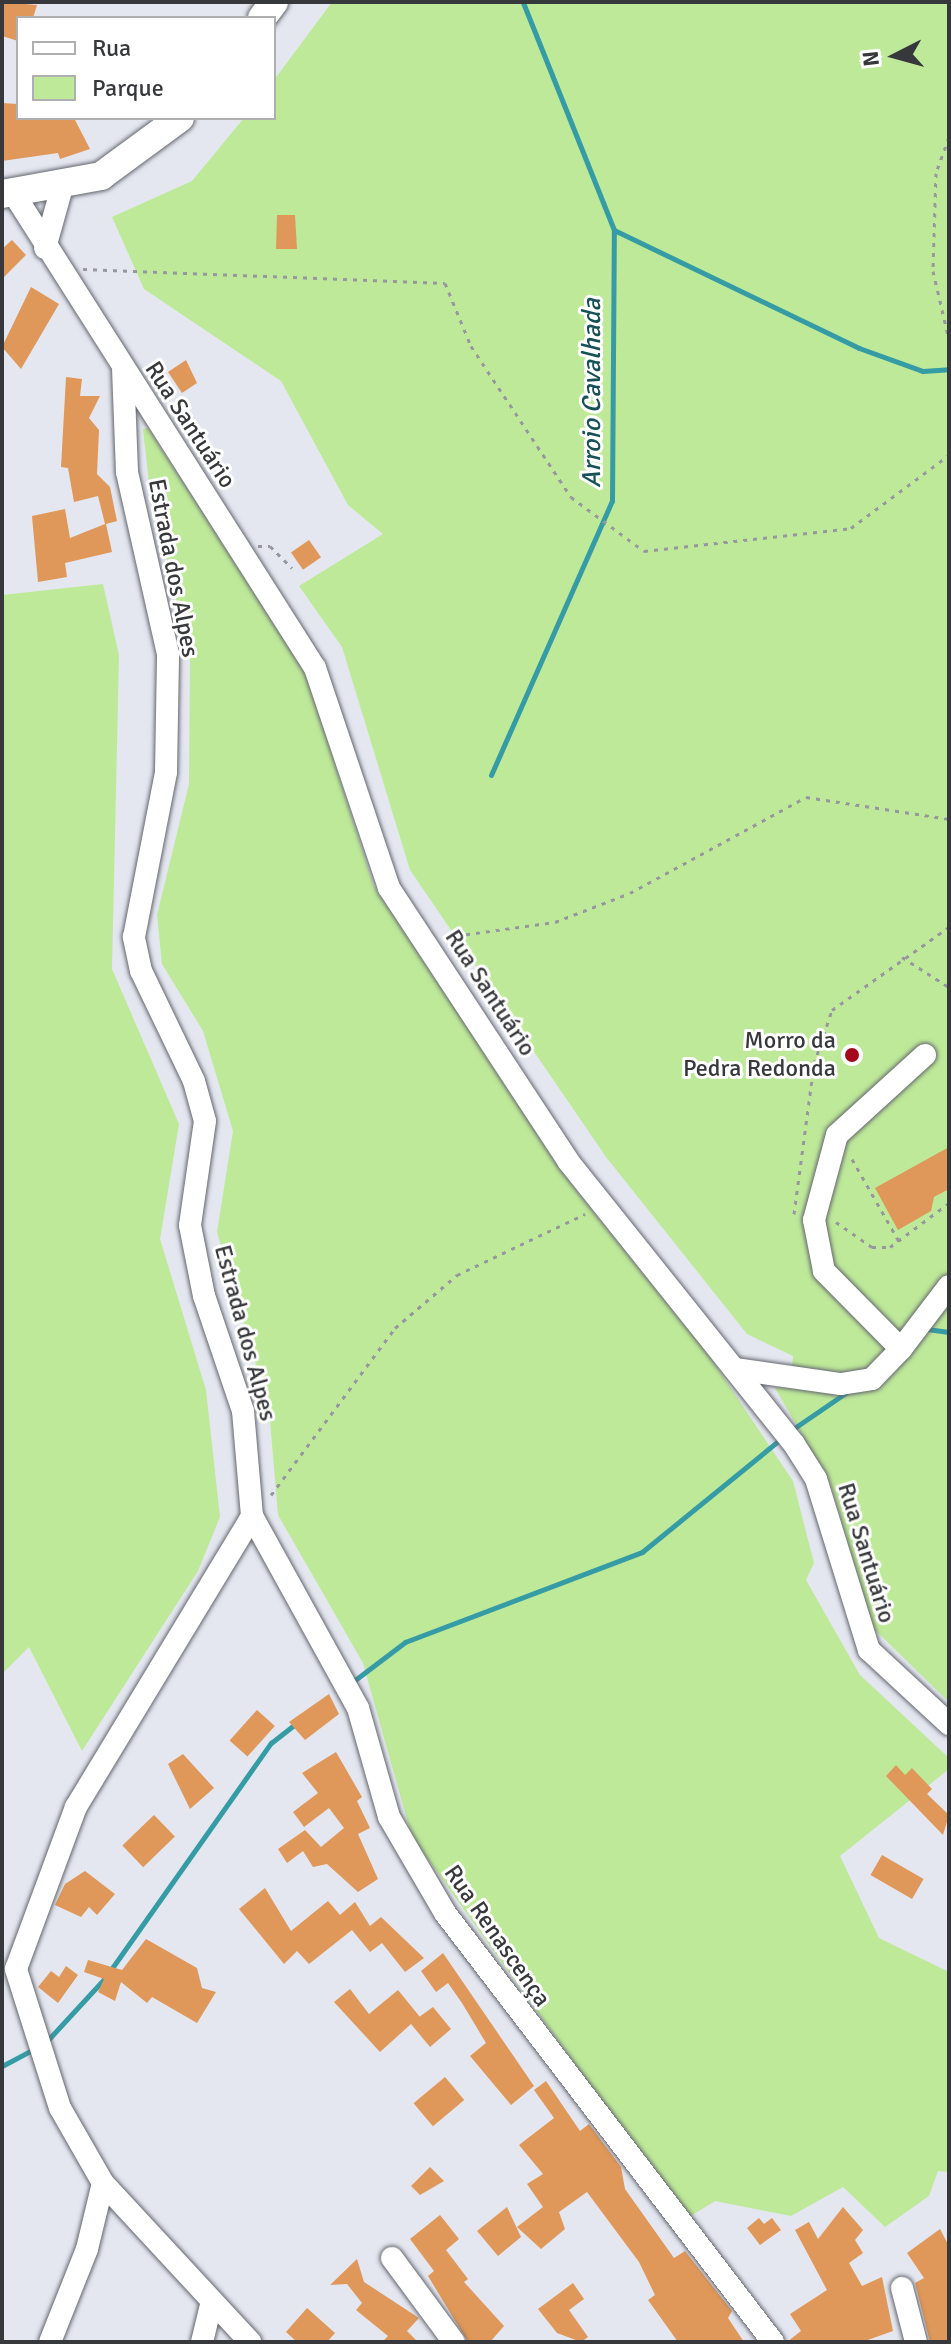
<!DOCTYPE html>
<meta charset="utf-8">
<style>
body{margin:0}
#map{position:relative;width:951px;height:2344px;overflow:hidden;background:#e4e7f0;font-family:Signika,sans-serif}
div>[style]{position:absolute}
.green>*{inset:0;background:#bee999}
.stream>*{height:5px;margin:-2.5px;padding:0 2.5px;transform-origin:2.5px;border-radius:2.5px;background:#359ca5}
.building>*{inset:0;background:#df9859;transform-origin:0 0}
.path>*{height:3px;margin-top:-1.5px;transform-origin:0;background:repeating-linear-gradient(90deg,#96989e 0 4px,transparent 0 10px)}
.roads{filter:drop-shadow(0 0 2px #64666e) drop-shadow(0 0 2px #64666e)}
.minor>*{height:22px;margin:-11px;padding:0 11px;transform-origin:11px;border-radius:11px;background:#fff}
.major>*{height:28px;margin:-14px;padding:0 14px;transform-origin:14px;border-radius:14px;background:#fff}
.dots>*{width:22px;height:22px;translate:-50% -50%;box-sizing:border-box;border:4px solid #fff;border-radius:50%}
span{translate:-50% -50%;white-space:nowrap;text-align:center;line-height:1.15;-webkit-text-stroke:6px #fff;paint-order:stroke}
.street-label{font-size:24px;color:#37383b}
.poi-label{font-size:24px;color:#37383b}
.right{translate:-100% -50%;text-align:right}
.water-label{font-size:26px;color:#175156;font-style:italic}
.frame{position:absolute;inset:0;border:4px solid #37383b;pointer-events:none}
.legend{position:absolute;left:16px;top:16px;width:260px;height:104px;box-sizing:border-box;background:#fff;border:2px solid #afafb1;margin:0;padding:10px 14px;list-style:none;font-size:24px;color:#37383b}
.legend li{display:flex;align-items:center;gap:16px;height:40px}
.legend b{width:40px;border:2px solid #afafb1}
.north{position:absolute;left:855px;top:16px;width:80px;height:80px;-webkit-text-stroke:6px #fff;paint-order:stroke;rotate:264deg;font-size:22px;font-weight:700;line-height:32px;text-align:center;color:#37383b}
.north::after{content:'';display:block;margin:auto;width:28px;height:36px;background:#37383b;clip-path:polygon(50% 0,100% 100%,50% 72%,0 100%)}
</style>
<div id="map">
<div class="green">
<i style="clip-path:polygon(332px 2px,949px 2px,949px 1702px,873px 1628px,831px 1485px,775px 1388px,790px 1387px,793px 1356px,747px 1334px,606px 1157px,410px 870px,342px 647px,299px 586px,383px 534px,348px 505px,281px 381px,144px 289px,112px 217px,192px 181px,244px 118px,274px 118px,274px 80px)"></i>
<i style="clip-path:polygon(148px 428px,305px 671px,374px 886px,572px 1185px,708px 1354px,793px 1481px,814px 1563px,806px 1580px,860px 1675px,949px 1758px,949px 1769px,840px 1856px,879px 1938px,949px 1972px,949px 2172px,938px 2171px,929px 2196px,885px 2227px,843px 2187px,791px 2216px,715px 2201px,686px 2219px,412px 1837px,363px 1663px,278px 1515px,269px 1409px,217px 1232px,233px 1131px,203px 1031px,162px 964px,157px 915px,189px 784px,190px 660px,149px 483px,143px 429px)"></i>
<i style="clip-path:polygon(103px 584px,119px 655px,112px 969px,179px 1124px,160px 1239px,206px 1390px,220px 1517px,198px 1571px,82px 1751px,29px 1647px,2px 1674px,2px 595px)"></i>
</div>
<div class="stream">
<i style="left:614px;top:230px;width:272px;rotate:25.7deg"></i>
<i style="left:859px;top:348px;width:68px;rotate:19.8deg"></i>
<i style="left:923px;top:371px;width:26px;rotate:-4deg"></i>
<i style="left:491px;top:775px;width:300px;rotate:-66.2deg"></i>
<i style="left:612px;top:501px;width:271px;rotate:-89.6deg"></i>
<i style="left:614px;top:230px;width:245px;rotate:-111.8deg"></i>
<i style="left:927px;top:1329px;width:22px;rotate:8deg"></i>
<i style="left:790px;top:1431px;width:69px;rotate:-34.4deg"></i>
<i style="left:351px;top:1683px;width:68px;rotate:-37.2deg"></i>
<i style="left:405px;top:1642px;width:254px;rotate:-20.8deg"></i>
<i style="left:642px;top:1552px;width:181px;rotate:-39.2deg"></i>
<i style="left:46px;top:2042px;width:87px;rotate:-47.3deg"></i>
<i style="left:105px;top:1978px;width:288px;rotate:-54.8deg"></i>
<i style="left:271px;top:1743px;width:34px;rotate:-38deg"></i>
<i style="left:2px;top:2066px;width:36px;rotate:-28deg"></i>
</div>
<div class="building">
<i style="clip-path:polygon(2px 2px,37px 5px,33px 18px,18px 18px,18px 41px,2px 36px)"></i>
<i style="clip-path:polygon(2px 103px,18px 104px,18px 118px,74px 118px,90px 149px,60px 159px,58px 153px,2px 161px)"></i>
<i style="clip-path:polygon(277px 215px,295px 215px,297px 249px,276px 249px)"></i>
<i style="clip-path:polygon(12px 240px,26px 255px,2px 279px,2px 249px)"></i>
<i style="clip-path:polygon(31px 287px,59px 304px,21px 369px,2px 347px)"></i>
<i style="clip-path:polygon(186px 360px,197px 383px,182px 393px,168px 372px)"></i>
<i style="clip-path:polygon(66px 377px,82px 379px,80px 396px,100px 396px,89px 418px,99px 430px,97px 474px,110px 487px,117px 521px,106px 524px,112px 552px,65px 563px,67px 577px,38px 582px,32px 516px,65px 509px,70px 538px,105px 524px,98px 496px,74px 502px,68px 468px,61px 467px)"></i>
<i style="left:309px;top:540px;width:21px;height:22px;rotate:55deg"></i>
<i style="clip-path:polygon(949px 1147px,949px 1189px,934px 1197px,931px 1211px,898px 1230px,875px 1188px)"></i>
<i style="clip-path:polygon(329px 1694px,339px 1714px,305px 1740px,289px 1722px)"></i>
<i style="left:257px;top:1710px;width:24px;height:41px;rotate:42deg"></i>
<i style="clip-path:polygon(336px 1752px,362px 1797px,357px 1801px,370px 1828px,358px 1834px,378px 1879px,358px 1892px,327px 1864px,313px 1867px,303px 1851px,287px 1863px,278px 1849px,305px 1830px,321px 1847px,344px 1828px,329px 1808px,304px 1827px,293px 1812px,318px 1793px,302px 1773px)"></i>
<i style="clip-path:polygon(183px 1754px,214px 1788px,190px 1809px,168px 1764px)"></i>
<i style="clip-path:polygon(896px 1765px,905px 1775px,912px 1768px,932px 1789px,927px 1794px,949px 1815px,943px 1835px,886px 1776px)"></i>
<i style="left:154px;top:1815px;width:30px;height:44px;rotate:46deg"></i>
<i style="left:882px;top:1855px;width:48px;height:23px;rotate:30deg"></i>
<i style="clip-path:polygon(85px 1871px,115px 1894px,97px 1915px,89px 1907px,81px 1917px,55px 1905px,65px 1884px)"></i>
<i style="clip-path:polygon(265px 1888px,291px 1931px,328px 1901px,340px 1915px,355px 1902px,370px 1926px,381px 1917px,424px 1958px,405px 1972px,382px 1943px,370px 1952px,352px 1930px,309px 1964px,297px 1951px,284px 1964px,239px 1909px)"></i>
<i style="clip-path:polygon(146px 1939px,197px 1968px,202px 1988px,216px 1992px,197px 2023px,152px 1997px,147px 2003px,121px 1982px,115px 2001px,98px 1992px,104px 1979px,84px 1972px,88px 1960px,122px 1970px)"></i>
<i style="clip-path:polygon(443px 1953px,534px 2086px,511px 2105px,470px 2056px,486px 2043px,462px 2003px,448px 1983px,436px 1992px,421px 1971px)"></i>
<i style="clip-path:polygon(66px 1966px,78px 1975px,58px 2003px,38px 1987px,51px 1971px,59px 1977px)"></i>
<i style="clip-path:polygon(350px 1989px,369px 2014px,398px 1990px,420px 2017px,415px 2020px,433px 2007px,451px 2029px,430px 2047px,411px 2024px,380px 2052px,334px 2002px)"></i>
<i style="left:445px;top:2077px;width:30px;height:41px;rotate:50deg"></i>
<i style="clip-path:polygon(546px 2081px,580px 2131px,589px 2124px,621px 2167px,625px 2189px,674px 2258px,685px 2251px,732px 2311px,728px 2318px,744px 2342px,678px 2342px,648px 2300px,655px 2295px,639px 2262px,587px 2192px,559px 2212px,565px 2229px,541px 2249px,517px 2227px,543px 2207px,527px 2184px,543px 2174px,519px 2145px,554px 2118px,534px 2090px)"></i>
<i style="clip-path:polygon(430px 2167px,444px 2181px,420px 2195px,411px 2186px)"></i>
<i style="clip-path:polygon(507px 2207px,521px 2237px,498px 2256px,477px 2231px)"></i>
<i style="clip-path:polygon(843px 2207px,863px 2230px,855px 2240px,863px 2253px,849px 2263px,862px 2286px,882px 2277px,893px 2331px,862px 2342px,787px 2342px,801px 2331px,790px 2314px,827px 2290px,795px 2230px,809px 2222px,818px 2239px)"></i>
<i style="clip-path:polygon(440px 2215px,459px 2239px,446px 2250px,468px 2279px,464px 2282px,504px 2326px,490px 2342px,468px 2342px,428px 2276px,434px 2271px,410px 2239px)"></i>
<i style="clip-path:polygon(759px 2218px,764px 2224px,772px 2218px,781px 2230px,760px 2245px,747px 2228px)"></i>
<i style="clip-path:polygon(940px 2229px,949px 2246px,949px 2342px,930px 2342px,915px 2283px,924px 2278px,907px 2253px)"></i>
<i style="clip-path:polygon(357px 2259px,364px 2282px,419px 2318px,407px 2331px,418px 2342px,382px 2342px,388px 2336px,356px 2310px,362px 2303px,347px 2284px,330px 2285px)"></i>
<i style="clip-path:polygon(573px 2283px,584px 2299px,569px 2310px,588px 2337px,581px 2342px,557px 2333px,538px 2309px)"></i>
<i style="clip-path:polygon(307px 2308px,335px 2333px,327px 2342px,297px 2342px,286px 2332px)"></i>
</div>
<div class="path">
<i style="left:949px;top:137px;width:38px;rotate:110deg"></i>
<i style="left:936px;top:173px;width:98px;rotate:91.8deg"></i>
<i style="left:933px;top:271px;width:71px;rotate:76.9deg"></i>
<i style="left:83px;top:269px;width:362px;rotate:2.2deg"></i>
<i style="left:445px;top:283px;width:68px;rotate:67.6deg"></i>
<i style="left:471px;top:346px;width:181px;rotate:56.5deg"></i>
<i style="left:571px;top:497px;width:91px;rotate:36.5deg"></i>
<i style="left:644px;top:551px;width:208px;rotate:-6.3deg"></i>
<i style="left:851px;top:528px;width:122px;rotate:-36.7deg"></i>
<i style="left:258px;top:546px;width:12px"></i>
<i style="left:270px;top:546px;width:31px;rotate:45deg"></i>
<i style="left:446px;top:937px;width:110px;rotate:-7.8deg"></i>
<i style="left:555px;top:922px;width:80px;rotate:-21.1deg"></i>
<i style="left:630px;top:893px;width:200px;rotate:-28.6deg"></i>
<i style="left:806px;top:797px;width:145px;rotate:8.7deg"></i>
<i style="left:902px;top:957px;width:56px;rotate:32.6deg"></i>
<i style="left:852px;top:1159px;width:97px;rotate:60.3deg"></i>
<i style="left:794px;top:1214px;width:151px;rotate:-82.4deg"></i>
<i style="left:814px;top:1064px;width:57px;rotate:-71.6deg"></i>
<i style="left:832px;top:1010px;width:143px;rotate:-35.4deg"></i>
<i style="left:836px;top:1222px;width:44px;rotate:34.8deg"></i>
<i style="left:872px;top:1247px;width:18px"></i>
<i style="left:890px;top:1247px;width:74px;rotate:-36.7deg"></i>
<i style="left:271px;top:1495px;width:208px;rotate:-53.4deg"></i>
<i style="left:395px;top:1328px;width:82px;rotate:-40.5deg"></i>
<i style="left:457px;top:1275px;width:142px;rotate:-25.5deg"></i>
</div>
<div class="roads">
<div class="minor">
<i style="left:14px;top:194px;width:561px;rotate:57.58deg"></i>
<i style="left:315px;top:668px;width:232px;rotate:71.4deg"></i>
<i style="left:389px;top:888px;width:326px;rotate:56.7deg"></i>
<i style="left:568px;top:1161px;width:362px;rotate:51.4deg"></i>
<i style="left:794px;top:1444px;width:41px;rotate:57.8deg"></i>
<i style="left:816px;top:1479px;width:179px;rotate:72.8deg"></i>
<i style="left:869px;top:1650px;width:109px;rotate:42.8deg"></i>
<i style="left:45px;top:248px;width:63px;rotate:-74.4deg"></i>
<i style="left:901px;top:1349px;width:79px;rotate:-52.7deg"></i>
<i style="left:735px;top:1369px;width:107px;rotate:8.1deg"></i>
<i style="left:841px;top:1384px;width:31px;rotate:-9deg"></i>
<i style="left:872px;top:1379px;width:42px;rotate:-46deg"></i>
<i style="left:901px;top:1349px;width:110px;rotate:-134.6deg"></i>
<i style="left:824px;top:1271px;width:52px;rotate:-101.1deg"></i>
<i style="left:814px;top:1220px;width:88px;rotate:-74.9deg"></i>
<i style="left:837px;top:1135px;width:119px;rotate:-42.3deg"></i>
<i style="left:252px;top:1516px;width:219px;rotate:61.1deg"></i>
<i style="left:358px;top:1708px;width:113px;rotate:74.1deg"></i>
<i style="left:389px;top:1817px;width:111px;rotate:59.7deg"></i>
<i style="left:445px;top:1913px;width:540px;rotate:52.6deg"></i>
<i style="left:103px;top:2183px;width:217px;rotate:47.2deg"></i>
<i style="left:392px;top:2258px;width:104px;rotate:53.6deg"></i>
<i style="left:902px;top:2288px;width:56px;rotate:75.5deg"></i>
<i style="left:50px;top:2342px;width:100px;rotate:-68.3deg"></i>
<i style="left:87px;top:2249px;width:68px;rotate:-76.4deg"></i>
<i style="left:103px;top:2183px;width:86px;rotate:-119.8deg"></i>
<i style="left:60px;top:2108px;width:146px;rotate:-107.6deg"></i>
<i style="left:16px;top:1969px;width:173px;rotate:-69.7deg"></i>
<i style="left:76px;top:1807px;width:340px;rotate:-58.8deg"></i>
<i style="left:252px;top:1516px;width:105px;rotate:-94.9deg"></i>
<i style="left:243px;top:1411px;width:121px;rotate:-108.7deg"></i>
<i style="left:204px;top:1296px;width:72px;rotate:-101.2deg"></i>
<i style="left:190px;top:1225px;width:105px;rotate:-81.8deg"></i>
<i style="left:205px;top:1121px;width:41px;rotate:-105.4deg"></i>
<i style="left:194px;top:1081px;width:122px;rotate:-115.7deg"></i>
<i style="left:141px;top:971px;width:35px;rotate:-102deg"></i>
<i style="left:134px;top:937px;width:168px;rotate:-79deg"></i>
<i style="left:166px;top:772px;width:118px;rotate:-89deg"></i>
<i style="left:168px;top:654px;width:187px;rotate:-102.7deg"></i>
<i style="left:127px;top:472px;width:102px;rotate:-92.2deg"></i>
<i style="left:202px;top:2342px;width:42px;rotate:-76.3deg"></i>
</div>
<div class="major">
<i style="left:262px;top:18px;width:20px;rotate:-53deg"></i>
<i style="left:2px;top:194px;width:101px;rotate:-10.3deg"></i>
<i style="left:101px;top:176px;width:98px;rotate:-36.3deg"></i>
</div>
</div>
<div class="dots">
<i style="left:852px;top:1055px;background:#a4091c"></i>
</div>
<div class="street-label">
<span style="left:190px;top:425px;rotate:57deg">Rua Santuário</span>
<span style="left:173px;top:568px;rotate:79deg">Estrada dos Alpes</span>
<span style="left:490px;top:993px;rotate:57deg">Rua Santuário</span>
<span style="left:245px;top:1333px;rotate:75deg">Estrada dos Alpes</span>
<span style="left:866px;top:1553px;rotate:73deg">Rua Santuário</span>
<span style="left:497px;top:1936px;rotate:55deg">Rua Renascença</span>
</div>
<div class="poi-label">
<span class="right" style="left:836px;top:1055px">Morro da<br>Pedra Redonda</span>
</div>
<div class="water-label">
<span style="left:593px;top:393px;rotate:-90deg">Arroio Cavalhada</span>
</div>
<div class="frame"></div>
<ul class="legend">
<li><b style="height:10px;background:#fff"></b>Rua</li>
<li><b style="height:22px;background:#bee999"></b>Parque</li>
</ul>
<div class="north">N</div>
</div>
